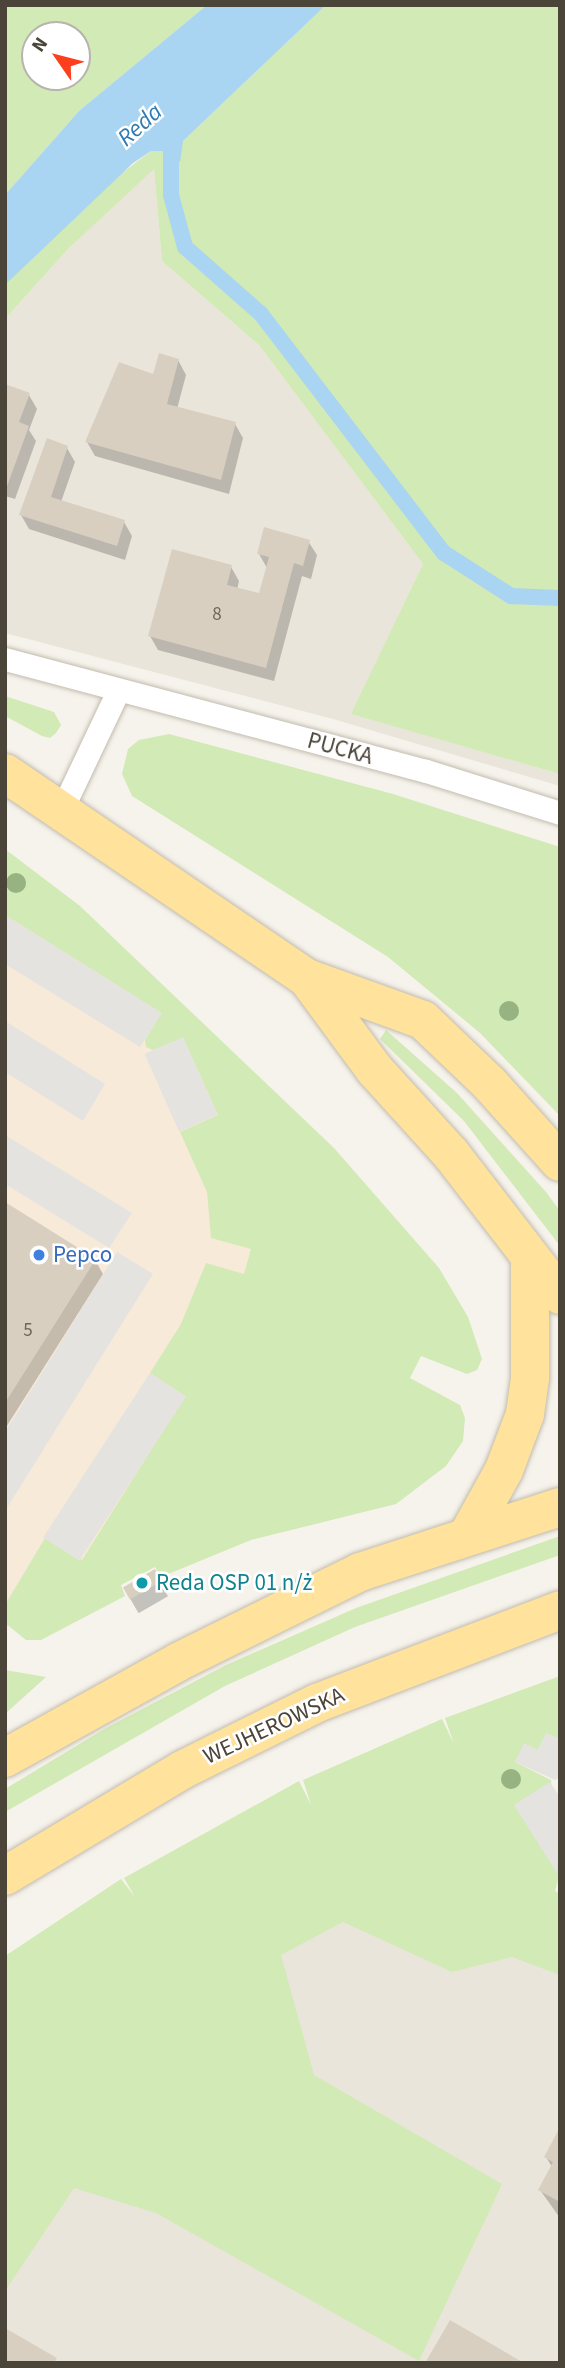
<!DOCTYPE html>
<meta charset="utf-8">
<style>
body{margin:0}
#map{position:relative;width:565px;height:2368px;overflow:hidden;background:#f6f3ec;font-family:"Source Sans 3",sans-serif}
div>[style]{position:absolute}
.residential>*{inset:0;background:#eae5da}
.commercial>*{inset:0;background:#f7ead8}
.green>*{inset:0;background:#d2eab5}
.parking>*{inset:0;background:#e5e3e0;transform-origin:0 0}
.water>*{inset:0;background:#a9d4f2}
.shadow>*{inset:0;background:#0003;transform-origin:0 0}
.stream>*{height:16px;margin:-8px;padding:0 8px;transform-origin:8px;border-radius:8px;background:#a9d4f2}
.building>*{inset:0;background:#d8cfc1;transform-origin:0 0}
.roads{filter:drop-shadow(0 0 2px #c2bbae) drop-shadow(0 0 2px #c2bbae)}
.lane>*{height:23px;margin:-11.5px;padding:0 11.5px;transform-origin:11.5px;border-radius:11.5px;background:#fff}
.primary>*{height:38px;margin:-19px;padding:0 19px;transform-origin:19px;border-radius:19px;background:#ffe39c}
.trees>*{width:20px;height:20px;margin:-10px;border-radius:50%;background:#97b381}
.dots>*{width:19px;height:19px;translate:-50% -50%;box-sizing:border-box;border:4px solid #fff;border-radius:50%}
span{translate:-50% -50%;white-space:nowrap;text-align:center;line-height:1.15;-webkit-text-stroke:5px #fff;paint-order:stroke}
.number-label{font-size:19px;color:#6e675b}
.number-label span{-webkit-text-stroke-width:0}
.street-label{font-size:23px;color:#4b4439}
.shop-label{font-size:23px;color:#366cbe}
.left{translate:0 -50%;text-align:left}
.culture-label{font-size:23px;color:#0d838f}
.water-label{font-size:24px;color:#2e7ab2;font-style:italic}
.frame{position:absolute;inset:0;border:7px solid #4b4439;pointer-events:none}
.north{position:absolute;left:21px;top:21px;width:70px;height:70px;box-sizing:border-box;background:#fff;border:2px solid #b7b4b0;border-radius:50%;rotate:305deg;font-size:19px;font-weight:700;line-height:28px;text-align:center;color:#4b4439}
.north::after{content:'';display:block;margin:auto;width:24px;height:32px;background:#fc3f1d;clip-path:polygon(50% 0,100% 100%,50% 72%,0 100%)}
</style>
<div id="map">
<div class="residential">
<i style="clip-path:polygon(154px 168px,162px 261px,259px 345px,423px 564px,352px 714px,560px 774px,560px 786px,333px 719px,5px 633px,5px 319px,68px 249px)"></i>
<i style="clip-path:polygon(400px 1803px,560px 1939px,560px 2363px,5px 2363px,5px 2016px)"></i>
</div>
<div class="commercial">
<i style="clip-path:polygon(5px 900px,375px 1239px,111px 1543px,5px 1628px)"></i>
</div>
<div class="green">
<i style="clip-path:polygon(evenodd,5px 5px,207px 5px,79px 111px,5px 195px,5px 5px,35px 35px,77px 35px,77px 77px,35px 77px,35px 35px)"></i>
<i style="clip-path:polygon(326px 5px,560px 5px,560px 774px,351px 714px,423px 564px,259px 345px,162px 261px,154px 169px,68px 249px,5px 319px,5px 285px,113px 180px,151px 151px,183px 141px)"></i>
<i style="clip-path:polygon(5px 696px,54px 712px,61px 725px,56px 733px,50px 738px,42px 736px,5px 716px)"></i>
<i style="clip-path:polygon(169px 734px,393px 794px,560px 847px,560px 1116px,480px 1033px,388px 957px,132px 796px,122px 774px,128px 749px,139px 740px)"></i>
<i style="clip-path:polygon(5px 849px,80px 906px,334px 1148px,439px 1268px,468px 1317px,482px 1359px,477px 1370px,467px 1374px,421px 1356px,410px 1378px,460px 1405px,465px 1418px,463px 1441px,446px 1466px,396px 1504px,251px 1540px,161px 1577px,155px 1567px,121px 1585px,125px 1596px,41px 1640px,26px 1640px,5px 1623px,5px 1605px,45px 1538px,82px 1560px,185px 1396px,150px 1373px,181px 1324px,206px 1263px,244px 1274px,251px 1249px,211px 1238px,207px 1192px,180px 1132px,218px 1115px,183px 1038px,153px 1050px,146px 1047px,145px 1040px,161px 1013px,5px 915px)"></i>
<i style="clip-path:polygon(386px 1030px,457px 1093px,546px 1192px,560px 1211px,560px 1246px,464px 1121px,380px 1039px)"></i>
<i style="clip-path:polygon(560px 1536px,560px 1555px,355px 1627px,225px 1686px,5px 1812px,5px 1789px,106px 1728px,226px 1665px,356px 1608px)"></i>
<i style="clip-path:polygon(5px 1670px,46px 1677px,5px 1714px)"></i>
<i style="clip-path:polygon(560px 1676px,560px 1739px,546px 1734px,538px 1750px,515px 1762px,551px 1780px,560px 1872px,555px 1891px,560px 1894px,560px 1975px,512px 1957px,452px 1972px,343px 1922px,281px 1955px,314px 2075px,502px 2184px,419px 2361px,156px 2213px,74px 2188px,5px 2291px,5px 1956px,121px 1879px,135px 1897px,124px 1878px,299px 1781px,311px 1805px,303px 1780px,442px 1719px,454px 1744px,445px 1718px)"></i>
</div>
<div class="parking">
<i style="clip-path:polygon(5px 915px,162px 1013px,140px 1047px,5px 964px)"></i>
<i style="clip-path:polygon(5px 1021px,105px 1084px,83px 1121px,5px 1072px)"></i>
<i style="left:183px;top:1037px;width:85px;height:42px;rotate:66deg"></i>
<i style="clip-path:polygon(5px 1135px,132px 1213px,109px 1248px,5px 1184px)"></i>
<i style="clip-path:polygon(117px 1252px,153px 1274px,5px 1511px,5px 1432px)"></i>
<i style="left:150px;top:1373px;width:43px;height:196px;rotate:33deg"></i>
<i style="clip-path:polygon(546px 1733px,560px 1739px,560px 1777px,555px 1780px,515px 1762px,524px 1743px,538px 1750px)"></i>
<i style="clip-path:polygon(550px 1782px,560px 1797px,557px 1873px,514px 1805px)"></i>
</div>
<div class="water">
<i style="clip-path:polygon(207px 5px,326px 5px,183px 141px,180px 162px,163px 151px,151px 151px,133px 163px,5px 285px,5px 195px,79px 111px)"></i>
</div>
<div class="shadow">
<i style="clip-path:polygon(178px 360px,186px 375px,177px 409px,235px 424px,243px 438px,229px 494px,95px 456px,87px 442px,154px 376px)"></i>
<i style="clip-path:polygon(5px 386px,29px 395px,37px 409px,29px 430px,36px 441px,15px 499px,5px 496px)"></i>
<i style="clip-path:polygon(67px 448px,75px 462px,61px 502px,124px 522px,132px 536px,125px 560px,29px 529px,21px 515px)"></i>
<i style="clip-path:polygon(308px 541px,317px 555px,311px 579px,302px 576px,274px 681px,158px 650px,150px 636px,231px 567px,239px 581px,237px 590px,260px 595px,267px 568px,259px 554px)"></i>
<i style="clip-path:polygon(5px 1204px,95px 1260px,103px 1274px,5px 1429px)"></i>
<i style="left:154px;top:1572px;width:28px;height:34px;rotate:60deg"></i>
<i style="clip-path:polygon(560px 2131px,560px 2218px,540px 2190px,552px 2167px,546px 2157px)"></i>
</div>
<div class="stream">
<i style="left:171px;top:135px;width:60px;rotate:90deg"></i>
<i style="left:171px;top:195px;width:54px;rotate:74.9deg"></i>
<i style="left:185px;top:247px;width:101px;rotate:41.4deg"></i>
<i style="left:261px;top:314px;width:301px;rotate:52.6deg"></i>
<i style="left:444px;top:553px;width:80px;rotate:32.7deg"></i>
<i style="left:511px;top:596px;width:49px;rotate:2.3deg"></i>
</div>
<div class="building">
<i style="clip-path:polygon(159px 353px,179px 359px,167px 404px,236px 422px,221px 480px,85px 442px,119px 362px,153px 374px)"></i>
<i style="clip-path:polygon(5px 384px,30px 393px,19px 422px,29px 426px,6px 489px)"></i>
<i style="clip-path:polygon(47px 438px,68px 446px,51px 497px,125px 520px,117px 546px,19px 515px)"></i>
<i style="clip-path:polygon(264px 527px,310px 540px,303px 566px,294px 563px,266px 668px,148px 636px,172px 549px,232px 565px,227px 585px,259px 593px,269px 557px,257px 554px)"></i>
<i style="clip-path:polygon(5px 1202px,96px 1259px,5px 1403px)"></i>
<i style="left:155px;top:1569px;width:14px;height:37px;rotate:60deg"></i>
<i style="clip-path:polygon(560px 2127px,560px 2202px,538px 2190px,553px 2162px,544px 2157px)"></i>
<i style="clip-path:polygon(450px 2320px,524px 2363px,425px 2363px)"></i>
<i style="clip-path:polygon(5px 2328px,57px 2358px,54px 2363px,5px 2363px)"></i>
</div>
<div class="roads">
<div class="lane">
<i style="left:5px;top:659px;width:436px;rotate:14.9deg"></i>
<i style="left:426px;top:771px;width:140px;rotate:17.4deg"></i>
<i style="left:61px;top:811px;width:133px;rotate:-64.6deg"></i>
</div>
<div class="primary">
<i style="left:5px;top:773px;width:365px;rotate:34.2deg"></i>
<i style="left:307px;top:978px;width:123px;rotate:19.9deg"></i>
<i style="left:423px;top:1020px;width:91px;rotate:43.7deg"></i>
<i style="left:489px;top:1083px;width:106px;rotate:48.1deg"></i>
<i style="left:307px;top:978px;width:113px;rotate:53.6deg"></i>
<i style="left:374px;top:1069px;width:115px;rotate:47.8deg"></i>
<i style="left:451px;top:1154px;width:178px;rotate:52.3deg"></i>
<i style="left:468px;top:1535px;width:74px;rotate:-61deg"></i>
<i style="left:504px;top:1470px;width:60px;rotate:-69.4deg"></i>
<i style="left:525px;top:1414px;width:37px;rotate:-82deg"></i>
<i style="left:530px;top:1377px;width:120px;rotate:-90deg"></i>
<i style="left:5px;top:1758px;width:198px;rotate:-29deg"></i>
<i style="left:178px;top:1662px;width:203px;rotate:-26.3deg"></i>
<i style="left:360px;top:1572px;width:210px;rotate:-18deg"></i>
<i style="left:5px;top:1876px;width:206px;rotate:-30.9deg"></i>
<i style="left:182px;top:1770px;width:151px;rotate:-26.4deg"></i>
<i style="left:317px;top:1703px;width:260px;rotate:-20.9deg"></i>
</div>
</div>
<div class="trees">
<i style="left:16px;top:883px"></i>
<i style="left:509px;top:1011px"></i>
<i style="left:511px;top:1779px"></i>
</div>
<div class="dots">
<i style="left:39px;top:1255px;background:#3f7fe0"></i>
<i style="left:142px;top:1583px;background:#0f9aa8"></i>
</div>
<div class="number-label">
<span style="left:217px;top:615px">8</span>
<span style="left:28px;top:1331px">5</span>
</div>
<div class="street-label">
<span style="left:340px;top:749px;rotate:15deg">PUCKA</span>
<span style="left:274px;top:1726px;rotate:-25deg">WEJHEROWSKA</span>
</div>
<div class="shop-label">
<span class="left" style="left:53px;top:1255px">Pepco</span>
</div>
<div class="culture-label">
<span class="left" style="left:156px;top:1583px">Reda OSP 01 n/ż</span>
</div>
<div class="water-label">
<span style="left:140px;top:125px;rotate:-42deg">Reda</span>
</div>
<div class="frame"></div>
<div class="north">N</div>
</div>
